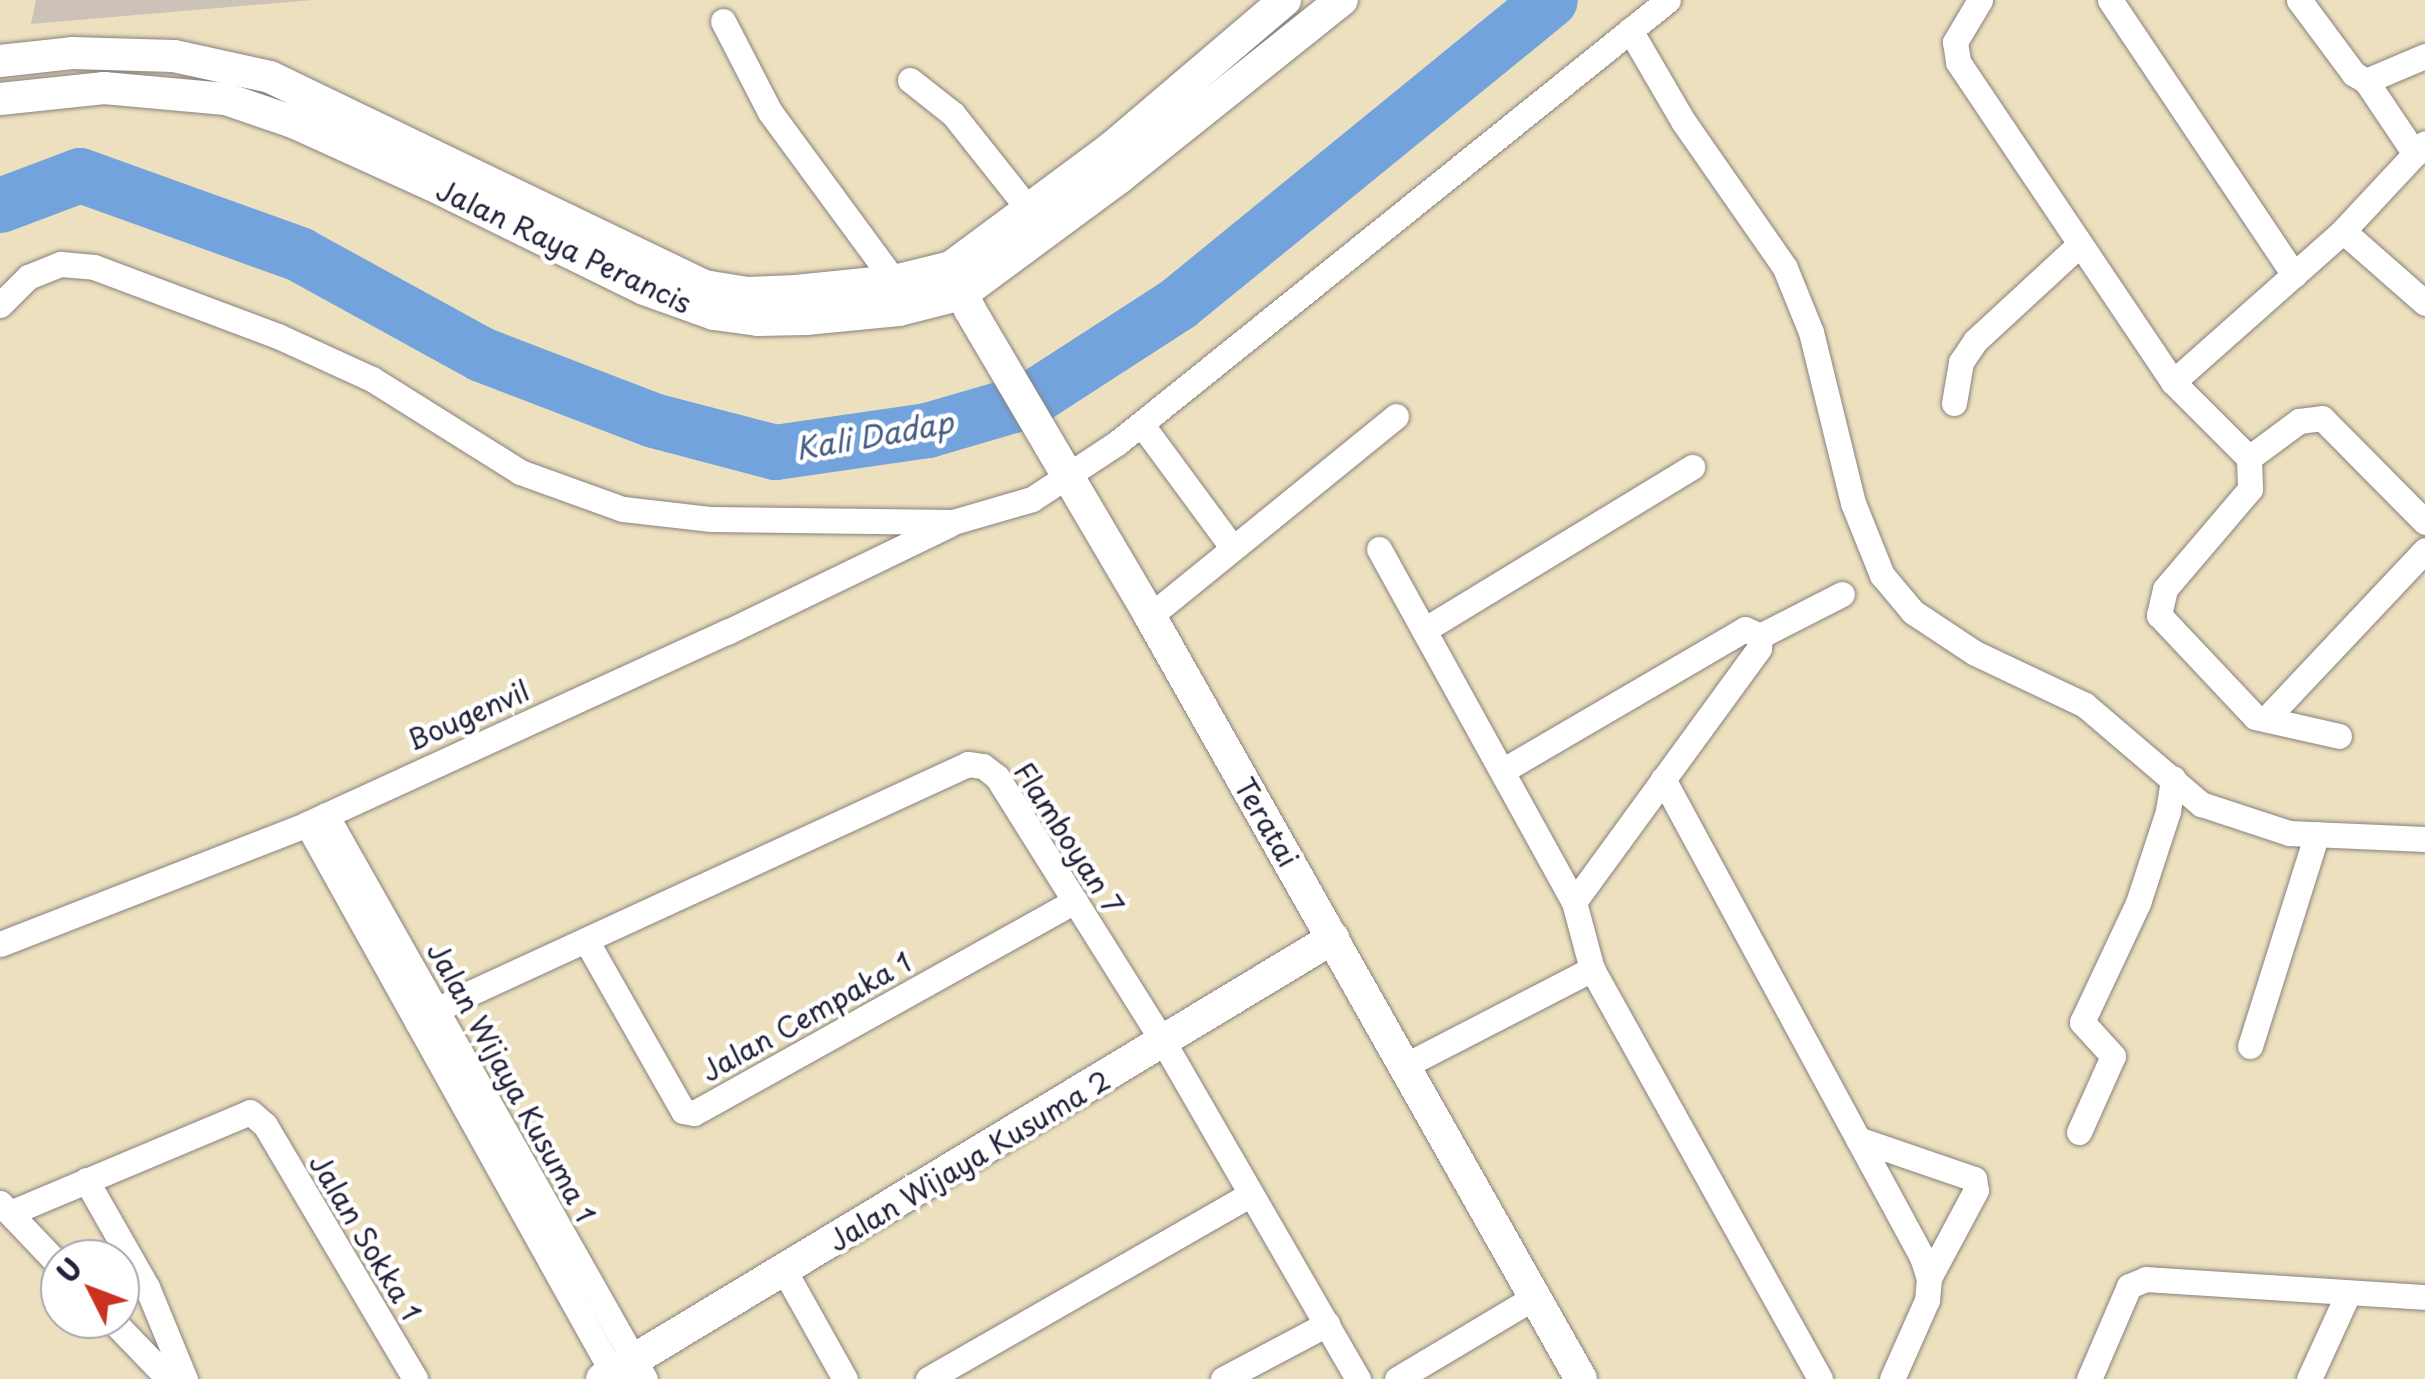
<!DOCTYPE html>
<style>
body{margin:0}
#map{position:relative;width:2425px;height:1379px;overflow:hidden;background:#ede0bf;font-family:"Playpen Sans",sans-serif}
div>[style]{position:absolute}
.industrial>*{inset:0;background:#ccc2b8}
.river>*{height:55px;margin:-27.5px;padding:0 27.5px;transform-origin:27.5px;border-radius:27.5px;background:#72a3dd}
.roads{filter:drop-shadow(0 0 2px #88817d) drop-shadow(0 0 2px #88817d)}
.minor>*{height:25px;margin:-12.5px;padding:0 12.5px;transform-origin:12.5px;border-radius:12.5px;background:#fff}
.tertiary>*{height:32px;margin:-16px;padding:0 16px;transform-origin:16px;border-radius:16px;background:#fff}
span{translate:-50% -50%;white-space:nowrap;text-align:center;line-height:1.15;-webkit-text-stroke:9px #fff;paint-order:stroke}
.street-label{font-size:28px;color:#22223b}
.water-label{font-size:30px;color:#465c84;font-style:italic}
.north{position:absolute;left:40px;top:1239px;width:100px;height:100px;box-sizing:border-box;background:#fff;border:2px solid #a7a7b1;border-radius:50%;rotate:312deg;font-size:28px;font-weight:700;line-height:40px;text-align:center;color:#22223b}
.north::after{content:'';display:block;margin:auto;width:35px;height:45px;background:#c8321e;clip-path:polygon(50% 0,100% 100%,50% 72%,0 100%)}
</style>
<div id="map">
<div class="industrial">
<i style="clip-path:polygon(36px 0,313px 0,31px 24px)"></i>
</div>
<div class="river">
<i style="left:0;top:205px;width:85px;rotate:-20.6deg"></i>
<i style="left:80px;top:175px;width:233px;rotate:19.8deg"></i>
<i style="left:299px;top:254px;width:208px;rotate:28.8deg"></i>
<i style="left:481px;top:354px;width:184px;rotate:21deg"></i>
<i style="left:653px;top:420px;width:126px;rotate:14.7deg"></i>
<i style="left:775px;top:452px;width:154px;rotate:-8.2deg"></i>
<i style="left:927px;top:430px;width:104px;rotate:-16.2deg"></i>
<i style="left:1027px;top:401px;width:179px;rotate:-32.9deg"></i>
<i style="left:1177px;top:304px;width:481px;rotate:-39.2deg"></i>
</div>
<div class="roads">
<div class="minor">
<i style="left:1980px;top:0;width:49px;rotate:120.8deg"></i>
<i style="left:1955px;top:42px;width:20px;rotate:81deg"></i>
<i style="left:1958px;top:62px;width:386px;rotate:56.1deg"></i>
<i style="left:2173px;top:382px;width:107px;rotate:45deg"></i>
<i style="left:2249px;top:458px;width:62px;rotate:-36.5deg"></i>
<i style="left:2299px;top:421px;width:23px;rotate:-7deg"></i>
<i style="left:2322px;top:418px;width:146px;rotate:45.3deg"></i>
<i style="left:2110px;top:0;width:331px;rotate:56.2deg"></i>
<i style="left:2299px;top:0;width:92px;rotate:53.4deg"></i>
<i style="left:2354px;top:74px;width:14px;rotate:30deg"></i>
<i style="left:2366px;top:81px;width:64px;rotate:-23deg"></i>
<i style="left:723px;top:21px;width:102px;rotate:62.7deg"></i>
<i style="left:770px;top:112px;width:210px;rotate:53.7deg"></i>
<i style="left:894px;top:281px;width:13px;rotate:81deg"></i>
<i style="left:1630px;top:30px;width:105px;rotate:59.8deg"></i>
<i style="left:1683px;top:121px;width:179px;rotate:55.2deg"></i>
<i style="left:1785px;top:268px;width:69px;rotate:67.9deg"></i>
<i style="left:1811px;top:332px;width:176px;rotate:76.2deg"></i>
<i style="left:1853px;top:503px;width:78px;rotate:68.1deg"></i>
<i style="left:1882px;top:575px;width:48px;rotate:50deg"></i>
<i style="left:1913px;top:612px;width:74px;rotate:33.5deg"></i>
<i style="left:1975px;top:653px;width:122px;rotate:25.3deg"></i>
<i style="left:2085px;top:705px;width:153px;rotate:40.5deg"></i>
<i style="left:2201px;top:804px;width:93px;rotate:18.2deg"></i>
<i style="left:2289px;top:833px;width:136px;rotate:2.5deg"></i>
<i style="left:910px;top:80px;width:55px;rotate:38.3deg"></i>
<i style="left:953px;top:114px;width:122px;rotate:51.6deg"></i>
<i style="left:2366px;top:81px;width:88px;rotate:56.1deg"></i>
<i style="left:2343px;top:231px;width:109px;rotate:41.3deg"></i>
<i style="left:0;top:305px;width:40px;rotate:-45deg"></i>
<i style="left:28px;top:277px;width:35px;rotate:-22deg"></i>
<i style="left:61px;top:264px;width:33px;rotate:5deg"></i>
<i style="left:94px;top:267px;width:197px;rotate:20.6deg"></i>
<i style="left:278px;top:336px;width:103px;rotate:24.6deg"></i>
<i style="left:372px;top:379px;width:175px;rotate:32.1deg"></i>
<i style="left:520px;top:472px;width:109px;rotate:19.8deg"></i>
<i style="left:623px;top:509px;width:89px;rotate:6.5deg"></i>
<i style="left:711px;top:519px;width:242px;rotate:0.7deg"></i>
<i style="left:953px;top:522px;width:82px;rotate:-16.2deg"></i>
<i style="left:1032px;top:499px;width:102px;rotate:-33.4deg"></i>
<i style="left:1117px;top:443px;width:707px;rotate:-38.8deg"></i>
<i style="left:2173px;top:382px;width:227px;rotate:-41.6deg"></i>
<i style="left:2343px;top:231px;width:120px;rotate:-47deg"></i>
<i style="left:1954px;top:403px;width:42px;rotate:-80.3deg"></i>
<i style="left:1961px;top:362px;width:25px;rotate:-56deg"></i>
<i style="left:1975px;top:341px;width:143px;rotate:-42.7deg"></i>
<i style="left:1142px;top:425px;width:152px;rotate:53.6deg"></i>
<i style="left:2249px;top:458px;width:31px;rotate:88deg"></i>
<i style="left:2250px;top:489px;width:131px;rotate:130.4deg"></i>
<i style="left:2165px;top:589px;width:27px;rotate:103deg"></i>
<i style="left:2159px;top:615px;width:140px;rotate:46.7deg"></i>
<i style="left:2255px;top:717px;width:86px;rotate:12.7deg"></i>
<i style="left:1379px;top:549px;width:403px;rotate:61.1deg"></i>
<i style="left:1574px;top:902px;width:69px;rotate:75deg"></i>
<i style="left:1592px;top:969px;width:469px;rotate:60.9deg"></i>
<i style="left:1150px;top:616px;width:317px;rotate:-39.1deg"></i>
<i style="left:1424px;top:630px;width:314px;rotate:-31.3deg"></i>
<i style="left:1760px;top:636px;width:92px;rotate:-27.1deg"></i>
<i style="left:2266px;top:719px;width:232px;rotate:-46.7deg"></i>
<i style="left:1502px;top:771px;width:281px;rotate:-30.3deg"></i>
<i style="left:1745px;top:629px;width:17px;rotate:25deg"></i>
<i style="left:1663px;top:779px;width:544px;rotate:61.55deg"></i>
<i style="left:1922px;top:1257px;width:22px;rotate:72deg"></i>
<i style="left:326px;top:815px;width:648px;rotate:60.51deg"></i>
<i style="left:307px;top:824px;width:635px;rotate:60.89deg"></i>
<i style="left:1574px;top:902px;width:314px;rotate:-53.9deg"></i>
<i style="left:1759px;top:648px;width:12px;rotate:-85deg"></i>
<i style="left:587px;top:942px;width:194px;rotate:60.4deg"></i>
<i style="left:683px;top:1111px;width:11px;rotate:10deg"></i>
<i style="left:694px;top:1113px;width:436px;rotate:-29.1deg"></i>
<i style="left:0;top:944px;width:330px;rotate:-21.3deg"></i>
<i style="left:307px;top:824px;width:462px;rotate:-24.6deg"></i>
<i style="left:727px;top:632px;width:246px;rotate:-25.8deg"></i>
<i style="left:417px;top:1022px;width:46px;rotate:-29.9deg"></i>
<i style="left:457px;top:999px;width:562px;rotate:-24.7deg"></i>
<i style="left:968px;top:764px;width:15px;rotate:8deg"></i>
<i style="left:983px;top:766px;width:18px;rotate:38deg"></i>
<i style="left:997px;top:777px;width:314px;rotate:57.9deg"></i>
<i style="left:1164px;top:1043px;width:388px;rotate:60deg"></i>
<i style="left:2250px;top:1046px;width:222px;rotate:-72.5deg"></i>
<i style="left:1404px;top:1066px;width:212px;rotate:-27.3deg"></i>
<i style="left:2079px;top:1132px;width:83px;rotate:-65.9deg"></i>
<i style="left:2113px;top:1056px;width:46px;rotate:-132.4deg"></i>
<i style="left:2082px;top:1022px;width:132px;rotate:-64.8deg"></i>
<i style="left:2138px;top:903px;width:97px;rotate:-71.9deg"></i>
<i style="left:2168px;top:811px;width:33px;rotate:-81deg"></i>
<i style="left:1858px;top:1139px;width:123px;rotate:19deg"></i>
<i style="left:1974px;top:1179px;width:11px;rotate:80deg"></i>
<i style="left:1976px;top:1190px;width:100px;rotate:118.1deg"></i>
<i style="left:1929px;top:1278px;width:22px;rotate:95deg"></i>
<i style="left:1927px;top:1300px;width:86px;rotate:113.9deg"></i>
<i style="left:86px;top:1180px;width:123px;rotate:60.3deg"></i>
<i style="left:147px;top:1287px;width:100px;rotate:67.6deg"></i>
<i style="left:0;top:1203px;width:87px;rotate:46.4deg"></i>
<i style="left:10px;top:1213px;width:260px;rotate:-22.8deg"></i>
<i style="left:250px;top:1112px;width:20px;rotate:41deg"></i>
<i style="left:265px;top:1125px;width:295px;rotate:59.4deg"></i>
<i style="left:784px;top:1270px;width:125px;rotate:60.8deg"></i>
<i style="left:111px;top:1319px;width:83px;rotate:46deg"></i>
<i style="left:928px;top:1379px;width:370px;rotate:-29.8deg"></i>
<i style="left:1223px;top:1379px;width:118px;rotate:-27.9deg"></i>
<i style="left:1397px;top:1379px;width:158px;rotate:-30.8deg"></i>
<i style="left:2089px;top:1379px;width:101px;rotate:-66.7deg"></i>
<i style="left:2129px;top:1286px;width:18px;rotate:-22deg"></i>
<i style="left:2146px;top:1279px;width:280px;rotate:3.7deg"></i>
<i style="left:2309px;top:1379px;width:94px;rotate:-65.4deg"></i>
</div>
<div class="tertiary">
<i style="left:0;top:61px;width:72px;rotate:-6.3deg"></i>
<i style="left:72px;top:53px;width:102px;rotate:1.7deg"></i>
<i style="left:174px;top:56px;width:98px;rotate:12.3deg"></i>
<i style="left:270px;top:77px;width:482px;rotate:25.7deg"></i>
<i style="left:704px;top:286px;width:44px;rotate:9.2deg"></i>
<i style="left:747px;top:293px;width:49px;rotate:-2.3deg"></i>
<i style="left:796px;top:291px;width:99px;rotate:-5.8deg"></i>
<i style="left:894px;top:281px;width:59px;rotate:-13.8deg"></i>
<i style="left:951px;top:267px;width:198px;rotate:-36.6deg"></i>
<i style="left:1110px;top:149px;width:230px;rotate:-40.4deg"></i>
<i style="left:0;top:99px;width:105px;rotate:-6deg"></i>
<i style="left:104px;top:88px;width:122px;rotate:5.2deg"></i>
<i style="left:226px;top:99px;width:71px;rotate:18.9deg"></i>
<i style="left:293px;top:122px;width:153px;rotate:24.4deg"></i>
<i style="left:432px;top:185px;width:236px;rotate:26.1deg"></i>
<i style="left:644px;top:289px;width:74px;rotate:19.7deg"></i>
<i style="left:714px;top:314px;width:44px;rotate:7.8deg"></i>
<i style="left:758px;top:320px;width:48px;rotate:-1.2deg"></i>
<i style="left:806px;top:319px;width:93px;rotate:-5.5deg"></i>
<i style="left:899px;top:310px;width:65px;rotate:-14.3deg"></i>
<i style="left:962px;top:294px;width:197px;rotate:-36.5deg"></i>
<i style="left:1120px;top:177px;width:284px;rotate:-38.6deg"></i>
<i style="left:954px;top:274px;width:39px;rotate:66deg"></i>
<i style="left:970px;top:310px;width:355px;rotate:59.5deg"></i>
<i style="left:1150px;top:616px;width:876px;rotate:60.54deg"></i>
<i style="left:602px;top:1379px;width:854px;rotate:-31.1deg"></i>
</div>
</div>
<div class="street-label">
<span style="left:564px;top:246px;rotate:25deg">Jalan Raya Perancis</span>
<span style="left:468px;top:715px;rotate:-24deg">Bougenvil</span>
<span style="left:1267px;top:822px;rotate:60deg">Teratai</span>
<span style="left:1069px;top:838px;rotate:57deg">Flamboyan 7</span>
<span style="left:806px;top:1016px;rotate:-29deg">Jalan Cempaka 1</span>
<span style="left:512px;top:1082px;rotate:61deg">Jalan Wijaya Kusuma 1</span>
<span style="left:969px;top:1160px;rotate:-31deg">Jalan Wijaya Kusuma 2</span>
<span style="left:366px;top:1237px;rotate:59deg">Jalan Sokka 1</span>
</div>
<div class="water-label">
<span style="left:874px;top:435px;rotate:-10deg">Kali Dadap</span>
</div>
<div class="north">U</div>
</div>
